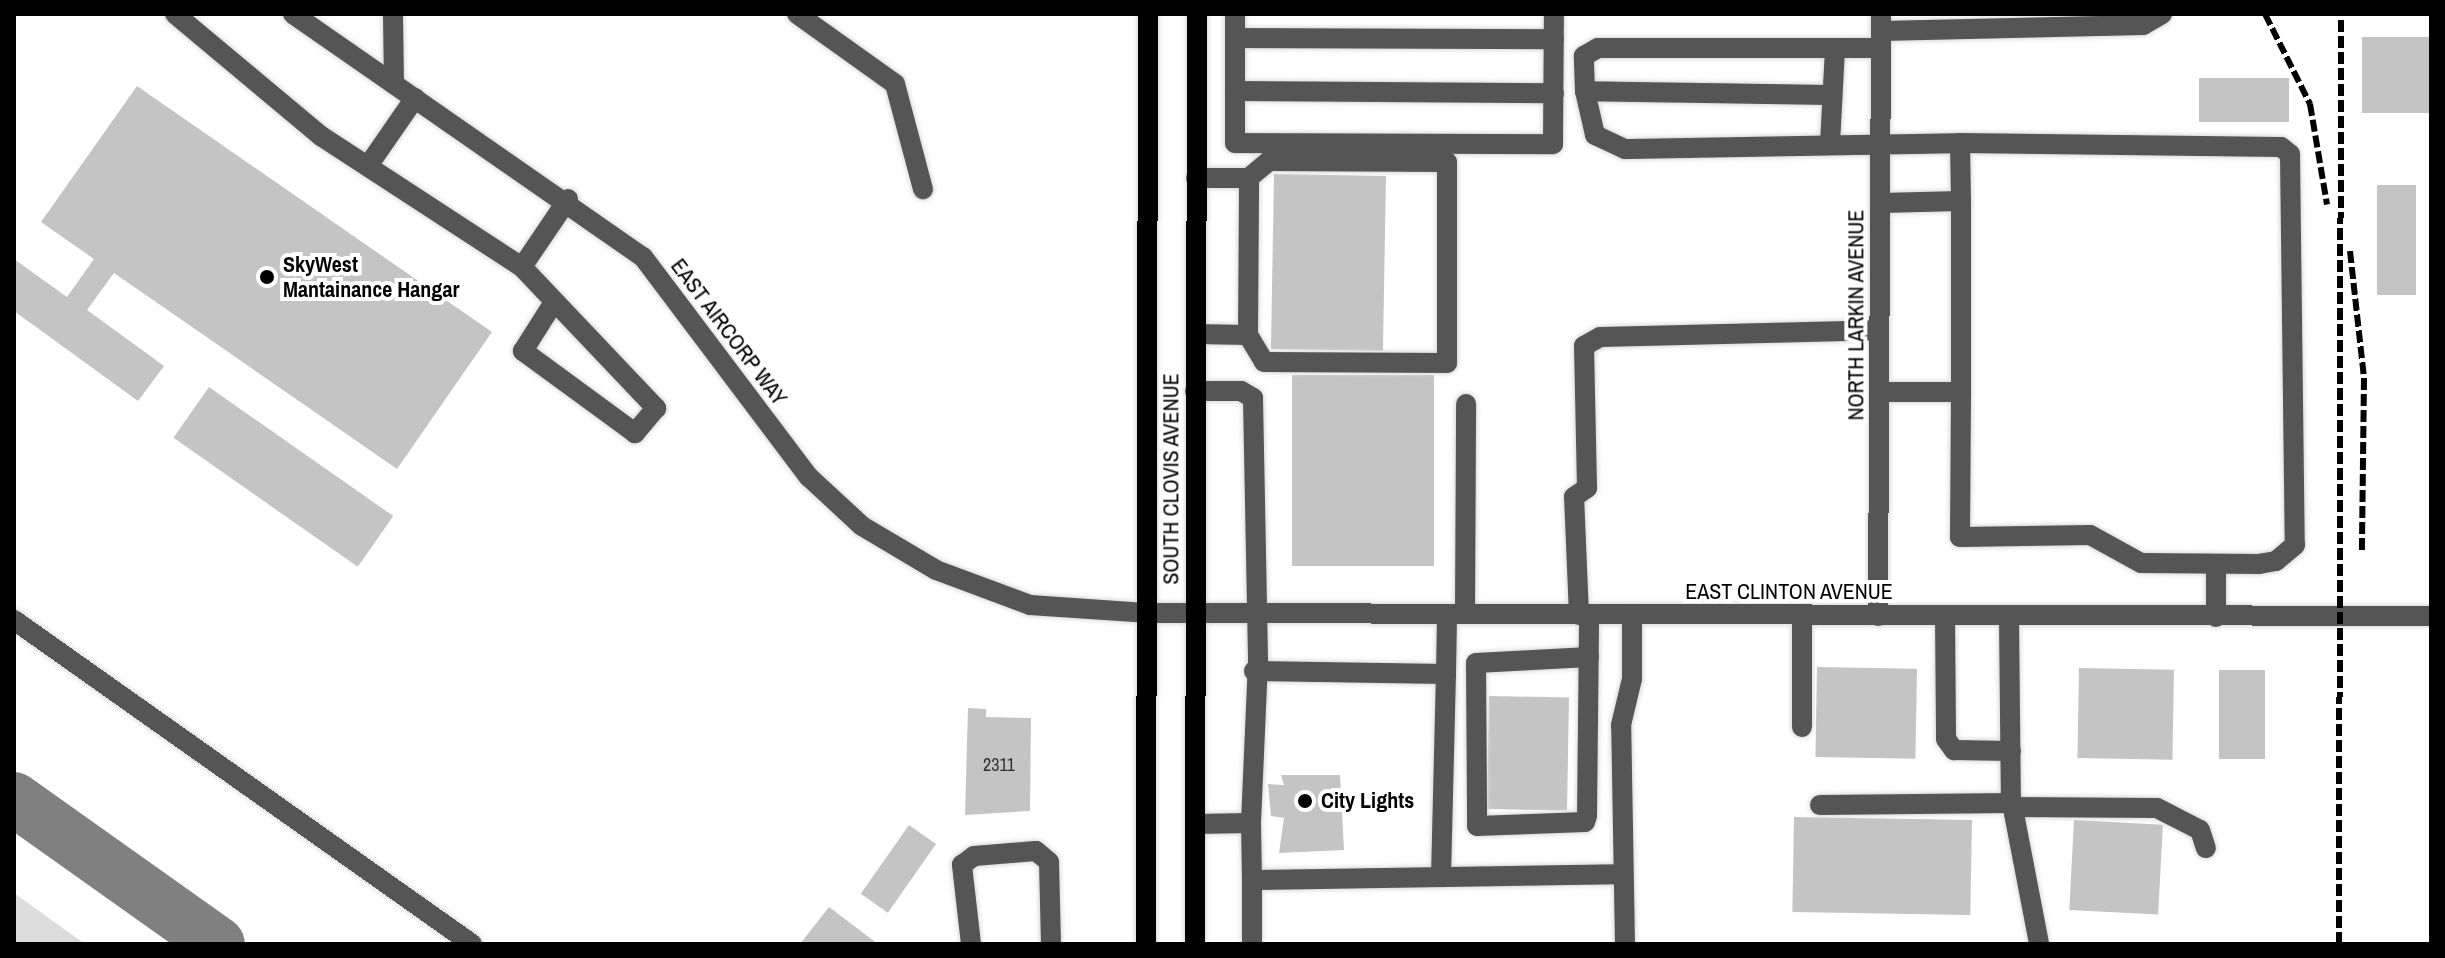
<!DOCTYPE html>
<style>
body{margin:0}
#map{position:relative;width:2445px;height:958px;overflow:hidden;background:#fff;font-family:"Archivo Narrow",sans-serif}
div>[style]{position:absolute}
.green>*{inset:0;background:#dcdcdc}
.taxiway>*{height:54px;margin:-27px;padding:0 27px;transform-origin:27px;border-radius:27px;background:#808080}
.building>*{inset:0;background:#c4c4c4;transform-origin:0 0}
.roads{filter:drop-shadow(0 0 2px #dbdbdb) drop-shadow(0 0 2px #dbdbdb)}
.minor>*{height:20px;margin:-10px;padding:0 10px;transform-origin:10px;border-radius:10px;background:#555}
.major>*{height:20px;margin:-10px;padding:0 10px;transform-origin:10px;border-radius:10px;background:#000}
.rail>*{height:6px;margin-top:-3px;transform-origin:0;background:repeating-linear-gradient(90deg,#000 0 12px,transparent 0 16px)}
.dots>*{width:22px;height:22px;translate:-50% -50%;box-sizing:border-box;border:4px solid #fff;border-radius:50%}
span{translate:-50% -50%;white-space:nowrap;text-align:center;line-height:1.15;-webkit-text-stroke:8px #fff;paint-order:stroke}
.number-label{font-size:18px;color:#313131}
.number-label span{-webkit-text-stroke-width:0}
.poi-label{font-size:22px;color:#000;font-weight:700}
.left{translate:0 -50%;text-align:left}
.street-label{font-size:22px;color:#000}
.frame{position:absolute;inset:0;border:16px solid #000;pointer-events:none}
</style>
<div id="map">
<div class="green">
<i style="clip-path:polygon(14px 893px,85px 944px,14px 944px)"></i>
</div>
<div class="taxiway">
<i style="left:14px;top:799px;width:250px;rotate:35.4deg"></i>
</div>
<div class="building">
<i style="left:2362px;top:37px;width:69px;height:76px"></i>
<i style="left:2199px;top:78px;width:90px;height:44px"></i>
<i style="clip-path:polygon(137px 86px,492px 332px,397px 469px,114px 273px,87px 310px,164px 366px,138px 401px,14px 311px,14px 259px,67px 297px,94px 259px,41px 222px)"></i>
<i style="left:1274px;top:174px;width:112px;height:175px;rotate:1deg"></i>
<i style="left:2377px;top:185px;width:39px;height:110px"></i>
<i style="left:1292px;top:375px;width:142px;height:191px"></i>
<i style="left:209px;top:387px;width:225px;height:62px;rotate:35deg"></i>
<i style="left:1817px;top:667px;width:100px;height:90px;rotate:1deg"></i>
<i style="left:2079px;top:668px;width:95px;height:90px;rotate:1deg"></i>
<i style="left:2219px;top:670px;width:46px;height:89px"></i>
<i style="left:1489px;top:696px;width:80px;height:113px;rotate:1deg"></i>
<i style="clip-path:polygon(968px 708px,986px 709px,986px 717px,1031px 718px,1030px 811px,965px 815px)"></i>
<i style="clip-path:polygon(1281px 775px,1340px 775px,1344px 850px,1279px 853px,1284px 818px,1271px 816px,1268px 784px,1284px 785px)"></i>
<i style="left:1794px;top:817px;width:178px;height:95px;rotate:1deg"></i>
<i style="left:2074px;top:820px;width:89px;height:90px;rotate:3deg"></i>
<i style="left:909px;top:825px;width:33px;height:84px;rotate:35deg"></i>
<i style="clip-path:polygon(829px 907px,878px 944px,800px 944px)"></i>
</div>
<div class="roads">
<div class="minor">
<i style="left:175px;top:14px;width:190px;rotate:39.9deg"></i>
<i style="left:321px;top:136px;width:240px;rotate:33.1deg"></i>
<i style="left:522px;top:267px;width:82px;rotate:-55.9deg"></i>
<i style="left:293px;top:14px;width:426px;rotate:34.8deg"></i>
<i style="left:643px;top:257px;width:276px;rotate:53deg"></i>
<i style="left:809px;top:477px;width:72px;rotate:42.8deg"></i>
<i style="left:862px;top:526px;width:86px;rotate:30.7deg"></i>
<i style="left:936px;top:570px;width:100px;rotate:20.4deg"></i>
<i style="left:1030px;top:605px;width:116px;rotate:3.9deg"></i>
<i style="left:1146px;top:613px;width:1285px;rotate:0.13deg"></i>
<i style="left:393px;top:14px;width:70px;rotate:89.2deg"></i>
<i style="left:797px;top:14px;width:120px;rotate:35.5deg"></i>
<i style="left:895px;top:84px;width:109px;rotate:75.1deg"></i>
<i style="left:1235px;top:14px;width:129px;rotate:90deg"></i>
<i style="left:1235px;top:143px;width:318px;rotate:0.2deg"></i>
<i style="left:1553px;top:144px;width:130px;rotate:-89.6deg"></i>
<i style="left:1881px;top:31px;width:262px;rotate:-1.3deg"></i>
<i style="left:2143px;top:25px;width:22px;rotate:-30deg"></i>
<i style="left:1235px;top:38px;width:319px;rotate:0.2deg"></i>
<i style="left:1235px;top:91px;width:319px;rotate:0.4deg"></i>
<i style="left:1585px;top:91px;width:45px;rotate:77.2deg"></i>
<i style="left:1595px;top:135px;width:33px;rotate:25deg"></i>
<i style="left:1625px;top:149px;width:335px;rotate:-1deg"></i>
<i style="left:1960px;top:143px;width:58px;rotate:89deg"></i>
<i style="left:1831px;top:95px;width:246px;rotate:-179.1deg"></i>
<i style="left:1585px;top:91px;width:35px;rotate:-92deg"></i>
<i style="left:1584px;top:56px;width:16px;rotate:-30deg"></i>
<i style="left:1598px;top:48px;width:283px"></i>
<i style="left:1960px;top:143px;width:321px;rotate:0.7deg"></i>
<i style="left:2281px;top:147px;width:11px;rotate:38deg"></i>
<i style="left:2290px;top:154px;width:391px;rotate:89.3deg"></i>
<i style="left:2295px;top:545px;width:25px;rotate:140deg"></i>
<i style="left:2276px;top:561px;width:17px;rotate:170deg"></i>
<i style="left:2259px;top:564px;width:118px;rotate:-179.5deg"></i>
<i style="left:2141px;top:563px;width:58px;rotate:-151.2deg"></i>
<i style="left:2090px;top:535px;width:130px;rotate:179.1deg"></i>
<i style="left:1960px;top:537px;width:145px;rotate:-89.6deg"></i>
<i style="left:1830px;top:144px;width:96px;rotate:-87deg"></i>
<i style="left:370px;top:163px;width:79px;rotate:-55.3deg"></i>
<i style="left:522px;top:267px;width:195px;rotate:46.5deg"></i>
<i style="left:656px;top:408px;width:33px;rotate:130deg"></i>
<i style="left:635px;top:433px;width:139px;rotate:-143.8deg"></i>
<i style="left:523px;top:351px;width:58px;rotate:-57.7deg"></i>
<i style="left:1196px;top:334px;width:52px;rotate:1.1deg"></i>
<i style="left:1248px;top:335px;width:157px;rotate:-89.6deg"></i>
<i style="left:1249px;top:178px;width:53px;rotate:180deg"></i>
<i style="left:1248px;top:335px;width:31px;rotate:59deg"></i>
<i style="left:1264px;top:362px;width:183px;rotate:0.3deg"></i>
<i style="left:1447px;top:363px;width:201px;rotate:-90deg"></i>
<i style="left:1447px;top:162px;width:178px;rotate:-179.7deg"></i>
<i style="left:1269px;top:161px;width:26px;rotate:140deg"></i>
<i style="left:1195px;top:391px;width:46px"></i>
<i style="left:1241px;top:391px;width:14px;rotate:30deg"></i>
<i style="left:1253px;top:398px;width:264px;rotate:88.9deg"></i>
<i style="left:1258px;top:662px;width:161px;rotate:92.5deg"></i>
<i style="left:1879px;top:392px;width:82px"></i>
<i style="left:1961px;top:392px;width:191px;rotate:-90deg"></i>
<i style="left:1961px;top:201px;width:81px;rotate:178.6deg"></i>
<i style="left:2216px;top:564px;width:53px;rotate:90deg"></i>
<i style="left:1465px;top:614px;width:210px;rotate:-89.7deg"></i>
<i style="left:1579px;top:615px;width:118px;rotate:-92.4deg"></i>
<i style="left:1574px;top:497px;width:16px;rotate:-35deg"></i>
<i style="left:1587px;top:488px;width:142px;rotate:-91.2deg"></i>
<i style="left:1584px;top:346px;width:18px;rotate:-29deg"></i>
<i style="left:1600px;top:337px;width:279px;rotate:-1.4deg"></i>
<i style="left:1878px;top:616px;width:602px;rotate:-89.71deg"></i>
<i style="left:1945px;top:617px;width:122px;rotate:89.5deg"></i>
<i style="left:1946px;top:739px;width:14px;rotate:54deg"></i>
<i style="left:1954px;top:750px;width:57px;rotate:1deg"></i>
<i style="left:2009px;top:618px;width:180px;rotate:89.4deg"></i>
<i style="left:2011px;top:798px;width:149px;rotate:79.1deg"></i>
<i style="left:14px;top:620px;width:561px;rotate:35.28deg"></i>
<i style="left:1589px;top:657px;width:113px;rotate:177deg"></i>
<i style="left:1476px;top:663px;width:163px;rotate:89.6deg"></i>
<i style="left:1477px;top:826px;width:108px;rotate:-2.1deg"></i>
<i style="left:1585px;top:822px;width:6px;rotate:-72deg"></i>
<i style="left:1587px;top:816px;width:201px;rotate:-89.4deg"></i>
<i style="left:1254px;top:671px;width:192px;rotate:0.9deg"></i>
<i style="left:1446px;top:674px;width:60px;rotate:-89deg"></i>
<i style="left:1802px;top:727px;width:111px;rotate:-90deg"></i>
<i style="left:1820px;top:805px;width:192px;rotate:-0.6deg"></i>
<i style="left:2013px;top:807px;width:144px;rotate:0.4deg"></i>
<i style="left:2157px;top:808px;width:48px;rotate:27.1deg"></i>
<i style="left:2200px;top:830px;width:19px;rotate:72deg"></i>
<i style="left:1195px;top:824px;width:56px;rotate:-1deg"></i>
<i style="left:1251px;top:823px;width:57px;rotate:89deg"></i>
<i style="left:1252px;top:880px;width:371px;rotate:-0.9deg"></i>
<i style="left:1441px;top:877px;width:203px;rotate:-88.6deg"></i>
<i style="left:1252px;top:880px;width:64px;rotate:90deg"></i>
<i style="left:971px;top:944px;width:80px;rotate:-96.5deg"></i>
<i style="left:962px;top:865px;width:15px;rotate:-37deg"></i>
<i style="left:974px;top:856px;width:62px;rotate:-4.6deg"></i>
<i style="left:1036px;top:851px;width:17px;rotate:40deg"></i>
<i style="left:1049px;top:862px;width:82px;rotate:88.6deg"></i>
<i style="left:1625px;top:944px;width:219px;rotate:-91deg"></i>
<i style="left:1621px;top:725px;width:47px;rotate:-76.6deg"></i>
<i style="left:1632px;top:679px;width:64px;rotate:-90deg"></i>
</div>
<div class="major">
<i style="left:1146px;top:944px;width:930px;rotate:-89.88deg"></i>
<i style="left:1195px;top:944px;width:930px;rotate:-89.88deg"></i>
</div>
</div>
<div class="rail">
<i style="left:2265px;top:14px;width:101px;rotate:63.4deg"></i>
<i style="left:2310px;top:104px;width:102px;rotate:80.4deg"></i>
<i style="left:2350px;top:251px;width:128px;rotate:83.7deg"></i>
<i style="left:2364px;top:378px;width:176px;rotate:90.7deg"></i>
<i style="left:2339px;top:944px;width:930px;rotate:-89.88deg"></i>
</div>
<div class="dots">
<i style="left:267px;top:277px;background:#000"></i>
<i style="left:1305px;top:801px;background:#000"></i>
</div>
<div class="number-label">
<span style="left:999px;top:765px">2311</span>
</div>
<div class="poi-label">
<span class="left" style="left:283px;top:277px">SkyWest<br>Mantainance Hangar</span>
<span class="left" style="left:1321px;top:801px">City Lights</span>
</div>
<div class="street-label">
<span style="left:1856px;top:315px;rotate:-90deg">NORTH LARKIN AVENUE</span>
<span style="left:729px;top:332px;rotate:53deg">EAST AIRCORP WAY</span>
<span style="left:1171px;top:479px;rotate:-90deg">SOUTH CLOVIS AVENUE</span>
<span style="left:1789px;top:592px">EAST CLINTON AVENUE</span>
</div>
<div class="frame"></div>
</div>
